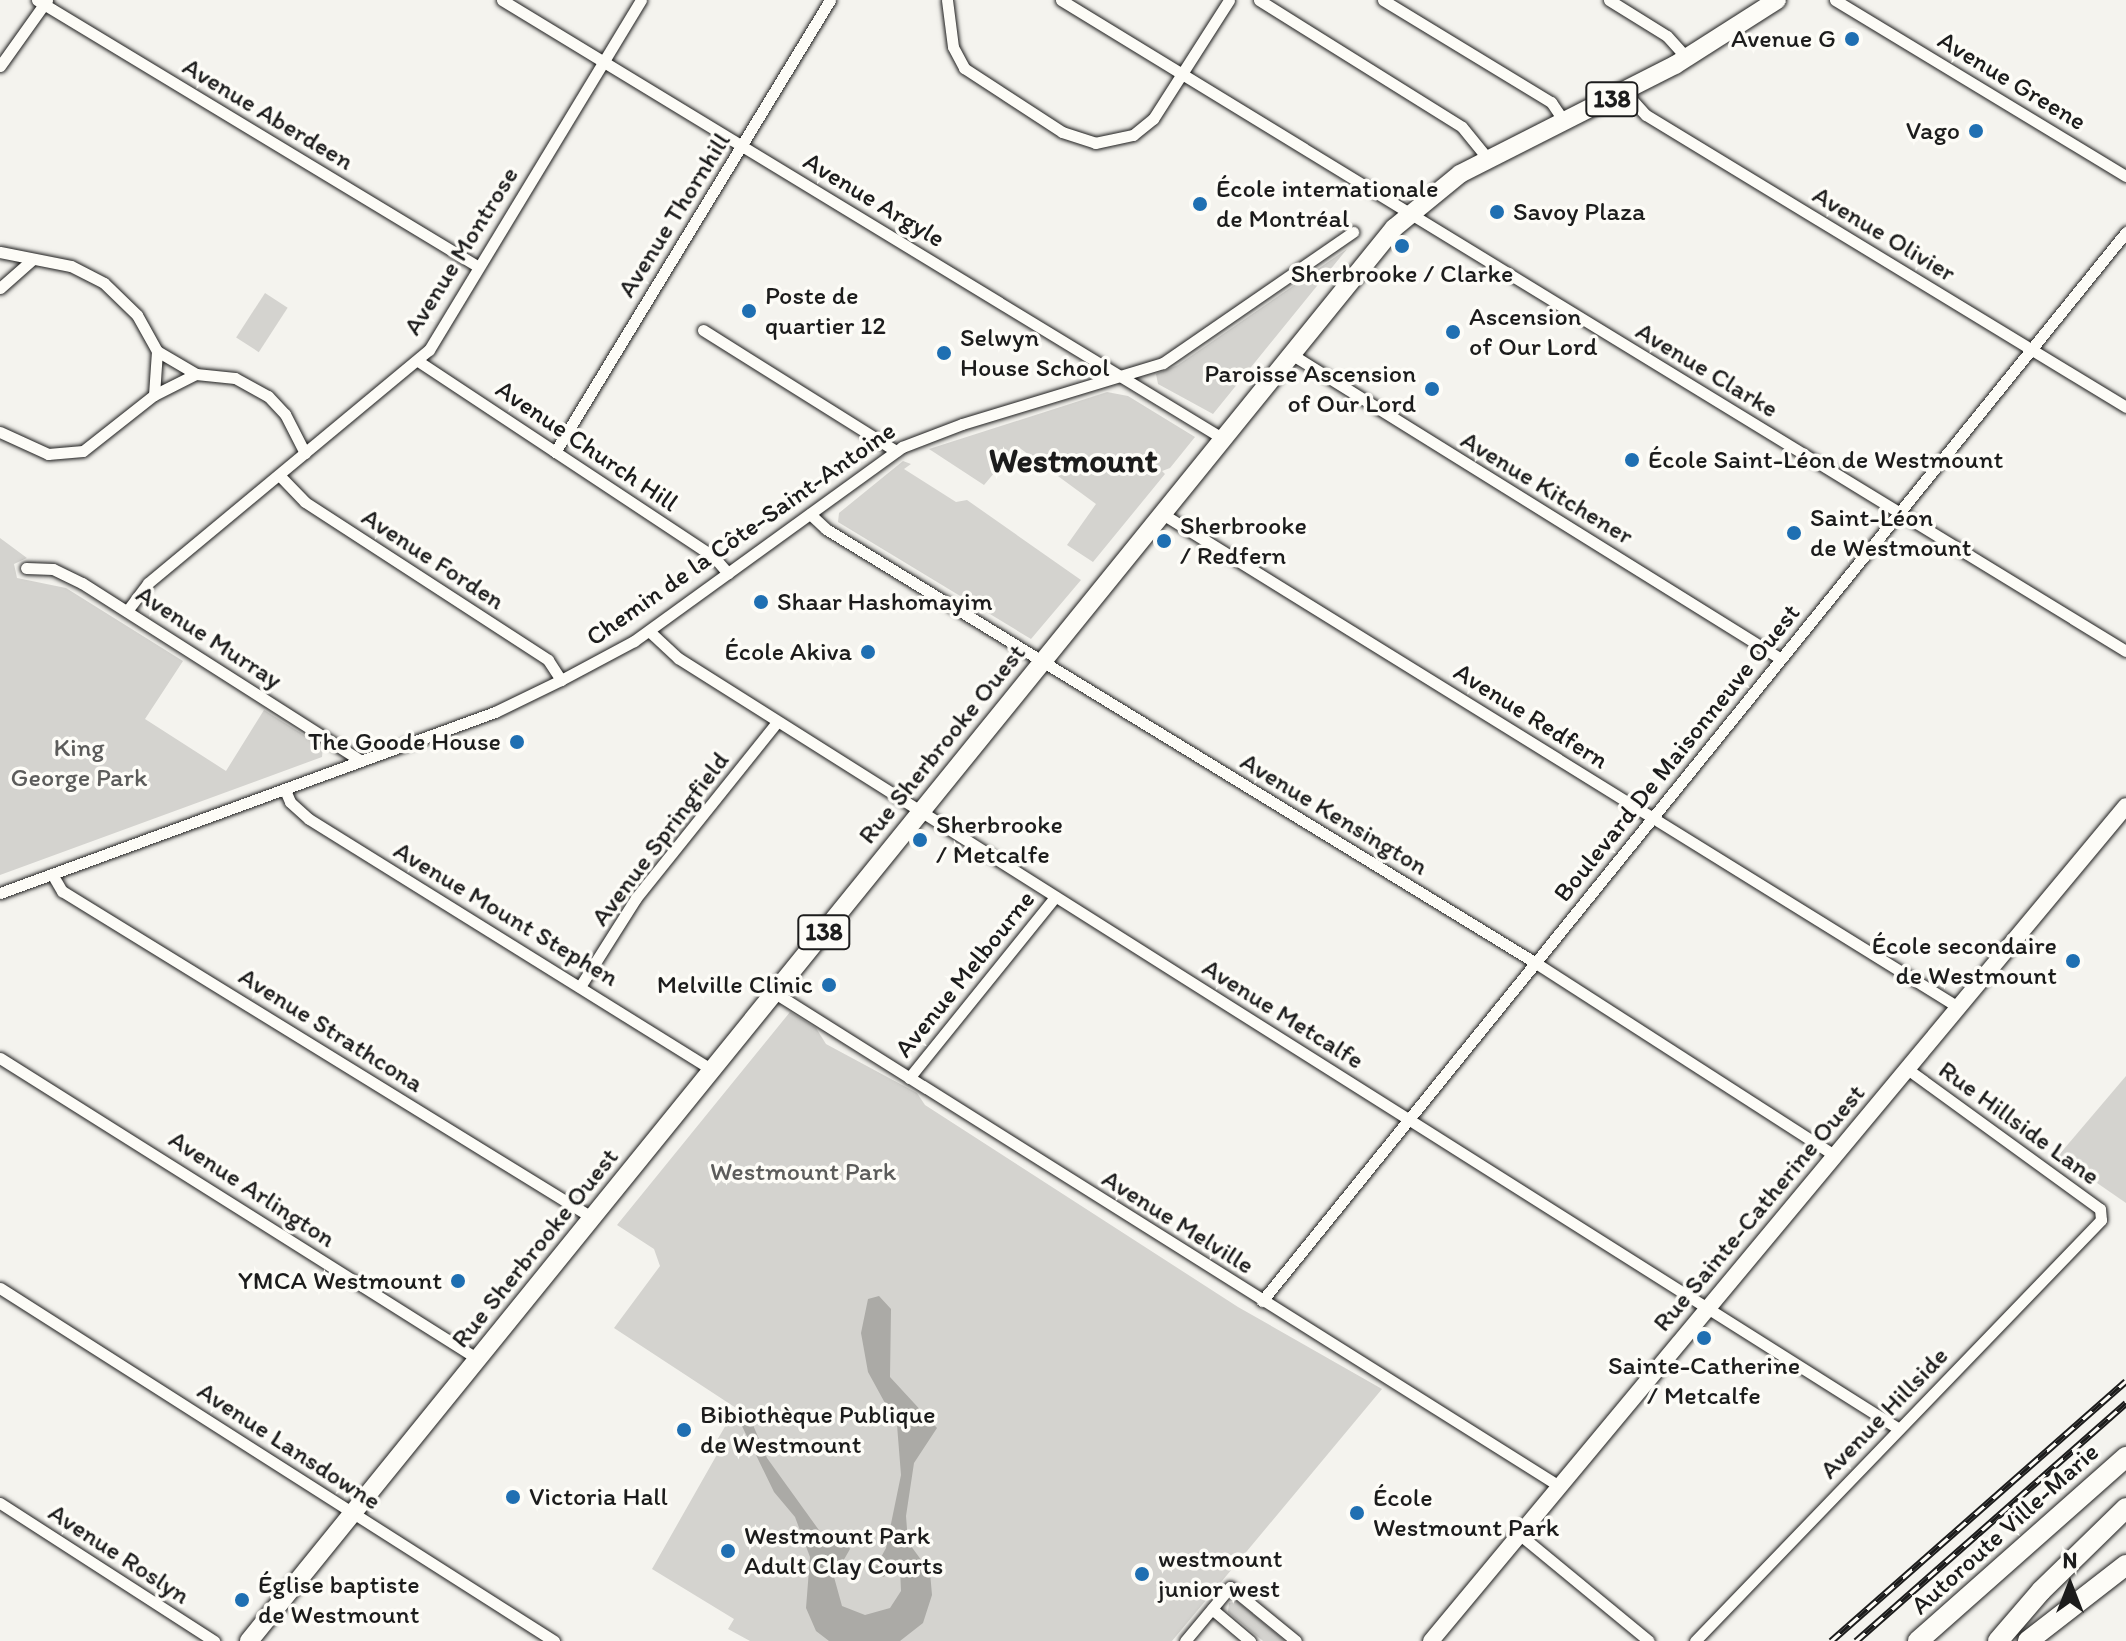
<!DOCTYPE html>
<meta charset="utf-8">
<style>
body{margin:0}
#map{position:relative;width:2126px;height:1641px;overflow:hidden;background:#f4f3ee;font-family:Itim,sans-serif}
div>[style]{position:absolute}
.green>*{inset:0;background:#d4d3cf;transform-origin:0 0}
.water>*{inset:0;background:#abaaa6}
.roads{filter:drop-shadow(0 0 2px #1c1c1c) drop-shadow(0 0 2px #1c1c1c)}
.minor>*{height:11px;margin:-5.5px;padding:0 5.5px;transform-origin:5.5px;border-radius:5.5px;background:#fdfcf7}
.secondary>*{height:16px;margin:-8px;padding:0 8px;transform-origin:8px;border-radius:8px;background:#fdfcf7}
.primary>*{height:18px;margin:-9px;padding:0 9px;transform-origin:9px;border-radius:9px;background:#fdfcf7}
.trunk>*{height:20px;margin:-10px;padding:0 10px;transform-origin:10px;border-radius:10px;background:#fdfcf7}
.rail>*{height:7px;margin-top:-3.5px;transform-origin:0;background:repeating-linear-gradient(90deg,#fdfcf7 0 12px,#1c1c1c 0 24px);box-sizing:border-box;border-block:2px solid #1c1c1c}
.dots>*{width:22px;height:22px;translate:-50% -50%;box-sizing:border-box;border:4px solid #fdfcf7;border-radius:50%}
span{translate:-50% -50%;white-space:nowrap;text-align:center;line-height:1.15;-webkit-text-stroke:7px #fdfcf7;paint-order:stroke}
.shield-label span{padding:2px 6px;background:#fdfcf7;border:2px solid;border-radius:6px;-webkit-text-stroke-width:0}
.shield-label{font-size:24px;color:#1c1c1c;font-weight:700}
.poi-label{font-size:26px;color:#1c1c1c}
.right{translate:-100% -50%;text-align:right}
.left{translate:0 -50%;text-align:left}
.street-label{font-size:26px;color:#1c1c1c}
.park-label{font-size:26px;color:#5c5c5b}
.district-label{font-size:34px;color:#1c1c1c;font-weight:700}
.north{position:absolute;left:2030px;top:1545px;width:80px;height:80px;-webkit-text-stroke:6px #fdfcf7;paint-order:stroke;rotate:0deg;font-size:22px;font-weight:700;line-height:32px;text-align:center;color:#1c1c1c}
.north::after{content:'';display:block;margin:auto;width:28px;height:36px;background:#1c1c1c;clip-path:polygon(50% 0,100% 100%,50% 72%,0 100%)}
</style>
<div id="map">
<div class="green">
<i style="clip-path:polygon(1347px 249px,1213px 414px,1158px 384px,1156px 374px,1178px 365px)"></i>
<i style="left:265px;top:293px;width:27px;height:53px;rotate:33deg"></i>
<i style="clip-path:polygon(1107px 392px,1128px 396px,1195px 437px,1170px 468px,1162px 471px,1165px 474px,1093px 562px,1067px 545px,1096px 504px,1017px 446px,984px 485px,929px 449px)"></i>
<i style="clip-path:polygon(903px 461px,911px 464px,904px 469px,956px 502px,967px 500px,1081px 580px,1031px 639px,838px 522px,839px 513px)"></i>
<i style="clip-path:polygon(0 538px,27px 558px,14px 564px,17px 578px,66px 588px,183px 661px,145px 719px,226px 771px,264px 710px,323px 747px,322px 757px,0 875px)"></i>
<i style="clip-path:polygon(790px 1012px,816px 1028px,826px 1044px,917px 1093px,925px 1105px,1238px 1307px,1382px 1389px,1172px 1641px,750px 1641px,728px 1629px,734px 1619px,652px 1569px,719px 1451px,713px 1447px,736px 1408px,614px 1328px,660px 1266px,654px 1249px,617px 1225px)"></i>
<i style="clip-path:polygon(2126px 1076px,2126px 1203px,2058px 1156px)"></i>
<i style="clip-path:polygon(1237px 1601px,1285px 1641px,1263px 1641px,1228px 1612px,1229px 1603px)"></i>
</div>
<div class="water">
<i style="clip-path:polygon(879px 1296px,891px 1309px,890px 1377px,937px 1428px,914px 1463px,906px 1516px,908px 1542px,930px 1572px,932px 1595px,923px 1623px,900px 1641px,829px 1641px,816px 1631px,806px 1608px,810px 1557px,795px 1517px,774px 1492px,741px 1424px,747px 1420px,753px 1425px,767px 1458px,821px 1533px,834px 1534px,847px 1543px,850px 1549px,834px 1577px,842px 1606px,865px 1615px,890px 1608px,901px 1591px,900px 1569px,883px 1577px,875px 1568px,886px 1548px,901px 1475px,897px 1425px,868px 1372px,861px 1333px,868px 1299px)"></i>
</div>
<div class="roads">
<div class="minor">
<i style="left:37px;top:0;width:514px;rotate:31.15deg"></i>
<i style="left:502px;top:0;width:843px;rotate:31.31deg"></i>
<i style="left:947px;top:0;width:47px;rotate:82.7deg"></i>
<i style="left:953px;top:47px;width:24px;rotate:62deg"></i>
<i style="left:964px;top:68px;width:117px;rotate:33.1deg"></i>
<i style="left:1062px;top:132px;width:35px;rotate:18deg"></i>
<i style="left:1095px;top:143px;width:39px;rotate:-12deg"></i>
<i style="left:1133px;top:135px;width:26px;rotate:-39deg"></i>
<i style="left:1153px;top:119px;width:141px;rotate:-57.4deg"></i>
<i style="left:1061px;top:0;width:1248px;rotate:31.44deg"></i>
<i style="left:1259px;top:0;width:239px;rotate:32deg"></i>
<i style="left:1462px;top:127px;width:41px;rotate:50.9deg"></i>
<i style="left:1383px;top:0;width:197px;rotate:31.3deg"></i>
<i style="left:1551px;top:102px;width:25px;rotate:56deg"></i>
<i style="left:1609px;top:0;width:68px;rotate:31.8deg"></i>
<i style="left:1667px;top:36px;width:30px;rotate:48deg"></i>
<i style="left:1835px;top:0;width:340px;rotate:31.2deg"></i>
<i style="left:0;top:66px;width:81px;rotate:-54.5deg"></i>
<i style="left:1625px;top:92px;width:31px;rotate:48deg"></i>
<i style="left:1646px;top:115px;width:562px;rotate:31.31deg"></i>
<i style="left:0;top:252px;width:72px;rotate:11.2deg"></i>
<i style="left:71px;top:266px;width:37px;rotate:27deg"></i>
<i style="left:104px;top:283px;width:46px;rotate:44.1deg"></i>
<i style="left:137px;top:315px;width:41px;rotate:60.9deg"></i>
<i style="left:157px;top:351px;width:45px;rotate:30.5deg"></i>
<i style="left:196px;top:374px;width:39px;rotate:6deg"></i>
<i style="left:235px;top:378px;width:38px;rotate:29deg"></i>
<i style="left:268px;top:396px;width:25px;rotate:47deg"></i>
<i style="left:285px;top:414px;width:44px;rotate:62.9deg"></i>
<i style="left:0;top:288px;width:44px;rotate:-41.3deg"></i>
<i style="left:703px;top:330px;width:228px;rotate:32.1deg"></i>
<i style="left:1291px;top:354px;width:577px;rotate:31.9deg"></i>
<i style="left:418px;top:361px;width:354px;rotate:33.5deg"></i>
<i style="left:713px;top:556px;width:23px;rotate:49deg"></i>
<i style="left:154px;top:395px;width:44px;rotate:-86.1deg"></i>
<i style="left:0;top:432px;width:53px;rotate:24.6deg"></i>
<i style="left:48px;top:454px;width:35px;rotate:-5deg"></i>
<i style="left:83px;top:451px;width:90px;rotate:-38.3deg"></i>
<i style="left:154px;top:395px;width:47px;rotate:-26.6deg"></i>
<i style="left:555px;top:452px;width:529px;rotate:-58.68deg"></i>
<i style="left:279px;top:475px;width:37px;rotate:46deg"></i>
<i style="left:305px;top:502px;width:290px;rotate:33deg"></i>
<i style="left:548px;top:660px;width:24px;rotate:57deg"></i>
<i style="left:1161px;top:513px;width:938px;rotate:31.79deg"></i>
<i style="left:810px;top:514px;width:22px;rotate:43deg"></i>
<i style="left:826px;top:529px;width:832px;rotate:31.44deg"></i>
<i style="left:1536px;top:963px;width:354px;rotate:32.8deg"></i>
<i style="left:26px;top:568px;width:27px;rotate:2deg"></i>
<i style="left:53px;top:569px;width:32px;rotate:26deg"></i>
<i style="left:82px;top:583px;width:331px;rotate:32.5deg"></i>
<i style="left:127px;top:611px;width:35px;rotate:-53deg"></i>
<i style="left:148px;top:583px;width:365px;rotate:-39.7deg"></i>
<i style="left:429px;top:350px;width:409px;rotate:-58.8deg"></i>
<i style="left:649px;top:631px;width:40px;rotate:43deg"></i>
<i style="left:678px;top:658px;width:1444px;rotate:32.27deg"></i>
<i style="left:285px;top:790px;width:13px;rotate:67deg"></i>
<i style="left:290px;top:802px;width:25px;rotate:42deg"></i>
<i style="left:309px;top:819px;width:476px;rotate:31.9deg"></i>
<i style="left:52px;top:874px;width:20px;rotate:60deg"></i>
<i style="left:62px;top:891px;width:624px;rotate:31.63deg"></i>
<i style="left:0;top:893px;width:527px;rotate:-20.09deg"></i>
<i style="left:495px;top:712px;width:73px;rotate:-25.9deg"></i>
<i style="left:561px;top:680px;width:83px;rotate:-28.1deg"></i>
<i style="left:634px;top:641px;width:331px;rotate:-35.9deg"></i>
<i style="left:902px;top:447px;width:64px;rotate:-21deg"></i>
<i style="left:962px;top:424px;width:210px;rotate:-16.9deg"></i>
<i style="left:1163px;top:363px;width:231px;rotate:-34.6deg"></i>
<i style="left:581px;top:985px;width:103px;rotate:-57.7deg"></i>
<i style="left:636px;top:898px;width:226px;rotate:-51.3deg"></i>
<i style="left:775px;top:993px;width:926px;rotate:32.16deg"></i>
<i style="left:0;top:1058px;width:565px;rotate:32.2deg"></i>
<i style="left:909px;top:1078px;width:233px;rotate:-51.1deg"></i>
<i style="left:0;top:1288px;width:657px;rotate:32.5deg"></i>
<i style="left:1262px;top:1301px;width:1375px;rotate:-51.05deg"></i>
<i style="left:0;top:1503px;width:255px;rotate:32.8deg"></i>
<i style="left:1519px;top:1534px;width:168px;rotate:39.5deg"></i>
<i style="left:1212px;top:1609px;width:50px;rotate:40.1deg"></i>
<i style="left:1185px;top:1641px;width:70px;rotate:-50.2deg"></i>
<i style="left:1230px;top:1587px;width:85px;rotate:39.3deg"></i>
<i style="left:1695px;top:1641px;width:585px;rotate:-46.04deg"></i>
<i style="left:2101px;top:1220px;width:11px;rotate:-95deg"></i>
<i style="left:2100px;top:1209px;width:238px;rotate:-144deg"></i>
</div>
<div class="secondary">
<i style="left:1431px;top:1641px;width:1086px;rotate:-50.23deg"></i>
</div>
<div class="primary">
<i style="left:249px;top:1641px;width:1819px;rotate:-50.98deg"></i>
<i style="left:1394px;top:228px;width:85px;rotate:-39.3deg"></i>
<i style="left:1460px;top:174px;width:241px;rotate:-26.9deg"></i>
<i style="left:1675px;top:65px;width:121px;rotate:-32.5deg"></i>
</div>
<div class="trunk">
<i style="left:1918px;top:1641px;width:278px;rotate:-41.5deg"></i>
<i style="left:1998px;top:1641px;width:66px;rotate:-49.3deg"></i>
<i style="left:2041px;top:1591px;width:119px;rotate:-44.3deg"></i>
<i style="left:2028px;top:1641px;width:124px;rotate:-37.8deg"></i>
</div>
</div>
<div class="rail">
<i style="left:1831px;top:1641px;width:393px;rotate:-41.4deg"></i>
<i style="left:1856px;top:1641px;width:360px;rotate:-41.4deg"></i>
</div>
<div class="dots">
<i style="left:1852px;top:39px;background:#1f6fb2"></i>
<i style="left:1976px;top:131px;background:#1f6fb2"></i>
<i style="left:1200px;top:204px;background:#1f6fb2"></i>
<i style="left:1497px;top:212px;background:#1f6fb2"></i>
<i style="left:1402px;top:246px;background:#1f6fb2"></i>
<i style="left:749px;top:311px;background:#1f6fb2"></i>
<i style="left:1453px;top:332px;background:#1f6fb2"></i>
<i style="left:944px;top:353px;background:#1f6fb2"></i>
<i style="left:1432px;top:389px;background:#1f6fb2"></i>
<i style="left:1632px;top:460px;background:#1f6fb2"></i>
<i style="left:1794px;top:533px;background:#1f6fb2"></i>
<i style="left:1164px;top:541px;background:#1f6fb2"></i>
<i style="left:761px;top:602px;background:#1f6fb2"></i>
<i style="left:868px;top:652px;background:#1f6fb2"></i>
<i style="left:517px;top:742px;background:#1f6fb2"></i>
<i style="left:920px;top:840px;background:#1f6fb2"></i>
<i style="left:2073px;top:961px;background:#1f6fb2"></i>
<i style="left:829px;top:985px;background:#1f6fb2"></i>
<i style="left:458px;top:1281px;background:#1f6fb2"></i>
<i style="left:1704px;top:1338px;background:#1f6fb2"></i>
<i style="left:684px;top:1430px;background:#1f6fb2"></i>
<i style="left:513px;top:1497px;background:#1f6fb2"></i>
<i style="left:1357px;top:1513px;background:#1f6fb2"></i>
<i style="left:728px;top:1551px;background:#1f6fb2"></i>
<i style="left:1142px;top:1574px;background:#1f6fb2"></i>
<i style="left:242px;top:1600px;background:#1f6fb2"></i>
</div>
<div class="shield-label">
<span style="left:1612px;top:99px">138</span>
<span style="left:824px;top:932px">138</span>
</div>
<div class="poi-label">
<span class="right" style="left:1836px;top:39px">Avenue G</span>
<span class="right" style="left:1960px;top:131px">Vago</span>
<span class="left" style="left:1216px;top:204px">École internationale<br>de Montréal</span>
<span class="left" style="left:1513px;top:212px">Savoy Plaza</span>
<span style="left:1402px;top:274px">Sherbrooke / Clarke</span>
<span class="left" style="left:765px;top:311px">Poste de<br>quartier 12</span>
<span class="left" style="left:1469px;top:332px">Ascension<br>of Our Lord</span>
<span class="left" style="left:960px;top:353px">Selwyn<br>House School</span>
<span class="right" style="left:1416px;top:389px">Paroisse Ascension<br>of Our Lord</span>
<span class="left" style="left:1648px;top:460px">École Saint-Léon de Westmount</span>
<span class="left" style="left:1810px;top:533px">Saint-Léon<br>de Westmount</span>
<span class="left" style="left:1180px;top:541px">Sherbrooke<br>/ Redfern</span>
<span class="left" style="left:777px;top:602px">Shaar Hashomayim</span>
<span class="right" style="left:852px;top:652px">École Akiva</span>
<span class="right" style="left:501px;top:742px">The Goode House</span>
<span class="left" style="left:936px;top:840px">Sherbrooke<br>/ Metcalfe</span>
<span class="right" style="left:2057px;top:961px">École secondaire<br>de Westmount</span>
<span class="right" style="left:813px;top:985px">Melville Clinic</span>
<span class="right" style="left:442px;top:1281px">YMCA Westmount</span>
<span style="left:1704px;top:1381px">Sainte-Catherine<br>/ Metcalfe</span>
<span class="left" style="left:700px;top:1430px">Bibiothèque Publique<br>de Westmount</span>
<span class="left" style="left:529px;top:1497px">Victoria Hall</span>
<span class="left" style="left:1373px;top:1513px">École<br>Westmount Park</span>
<span class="left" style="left:744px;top:1551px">Westmount Park<br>Adult Clay Courts</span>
<span class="left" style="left:1158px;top:1574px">westmount<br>junior west</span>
<span class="left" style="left:258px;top:1600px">Église baptiste<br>de Westmount</span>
</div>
<div class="street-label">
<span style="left:2012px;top:81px;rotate:31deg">Avenue Greene</span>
<span style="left:268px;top:114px;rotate:31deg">Avenue Aberdeen</span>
<span style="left:874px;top:200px;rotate:31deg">Avenue Argyle</span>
<span style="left:674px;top:215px;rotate:-58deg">Avenue Thornhill</span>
<span style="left:1884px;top:234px;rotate:31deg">Avenue Olivier</span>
<span style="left:461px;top:251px;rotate:-58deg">Avenue Montrose</span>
<span style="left:1707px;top:370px;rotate:31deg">Avenue Clarke</span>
<span style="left:587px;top:446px;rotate:34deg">Avenue Church Hill</span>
<span style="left:1547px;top:488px;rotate:31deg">Avenue Kitchener</span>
<span style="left:741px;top:534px;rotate:-35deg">Chemin de la Côte-Saint-Antoine</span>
<span style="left:433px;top:559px;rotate:33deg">Avenue Forden</span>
<span style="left:209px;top:637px;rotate:33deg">Avenue Murray</span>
<span style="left:1531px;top:716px;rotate:32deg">Avenue Redfern</span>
<span style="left:942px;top:744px;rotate:-51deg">Rue Sherbrooke Ouest</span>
<span style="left:1677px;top:753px;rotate:-51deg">Boulevard De Maisonneuve Ouest</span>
<span style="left:1334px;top:814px;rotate:31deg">Avenue Kensington</span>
<span style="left:660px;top:839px;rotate:-53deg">Avenue Springfield</span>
<span style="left:506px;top:914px;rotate:31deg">Avenue Mount Stephen</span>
<span style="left:965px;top:974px;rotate:-51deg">Avenue Melbourne</span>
<span style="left:1283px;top:1014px;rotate:32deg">Avenue Metcalfe</span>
<span style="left:331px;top:1030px;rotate:32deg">Avenue Strathcona</span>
<span style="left:2019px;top:1123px;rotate:36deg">Rue Hillside Lane</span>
<span style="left:252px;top:1189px;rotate:33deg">Avenue Arlington</span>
<span style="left:1759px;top:1208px;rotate:-50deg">Rue Sainte-Catherine Ouest</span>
<span style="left:1178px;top:1222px;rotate:32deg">Avenue Melville</span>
<span style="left:535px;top:1248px;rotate:-51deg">Rue Sherbrooke Ouest</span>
<span style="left:1884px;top:1413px;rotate:-46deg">Avenue Hillside</span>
<span style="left:289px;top:1446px;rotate:33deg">Avenue Lansdowne</span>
<span style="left:2005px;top:1529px;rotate:-42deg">Autoroute Ville-Marie</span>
<span style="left:119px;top:1554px;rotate:33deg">Avenue Roslyn</span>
</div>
<div class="park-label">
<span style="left:79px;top:763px">King<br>George Park</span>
<span style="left:803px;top:1172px">Westmount Park</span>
</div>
<div class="district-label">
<span style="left:1073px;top:461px">Westmount</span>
</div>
<div class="north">N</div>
</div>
